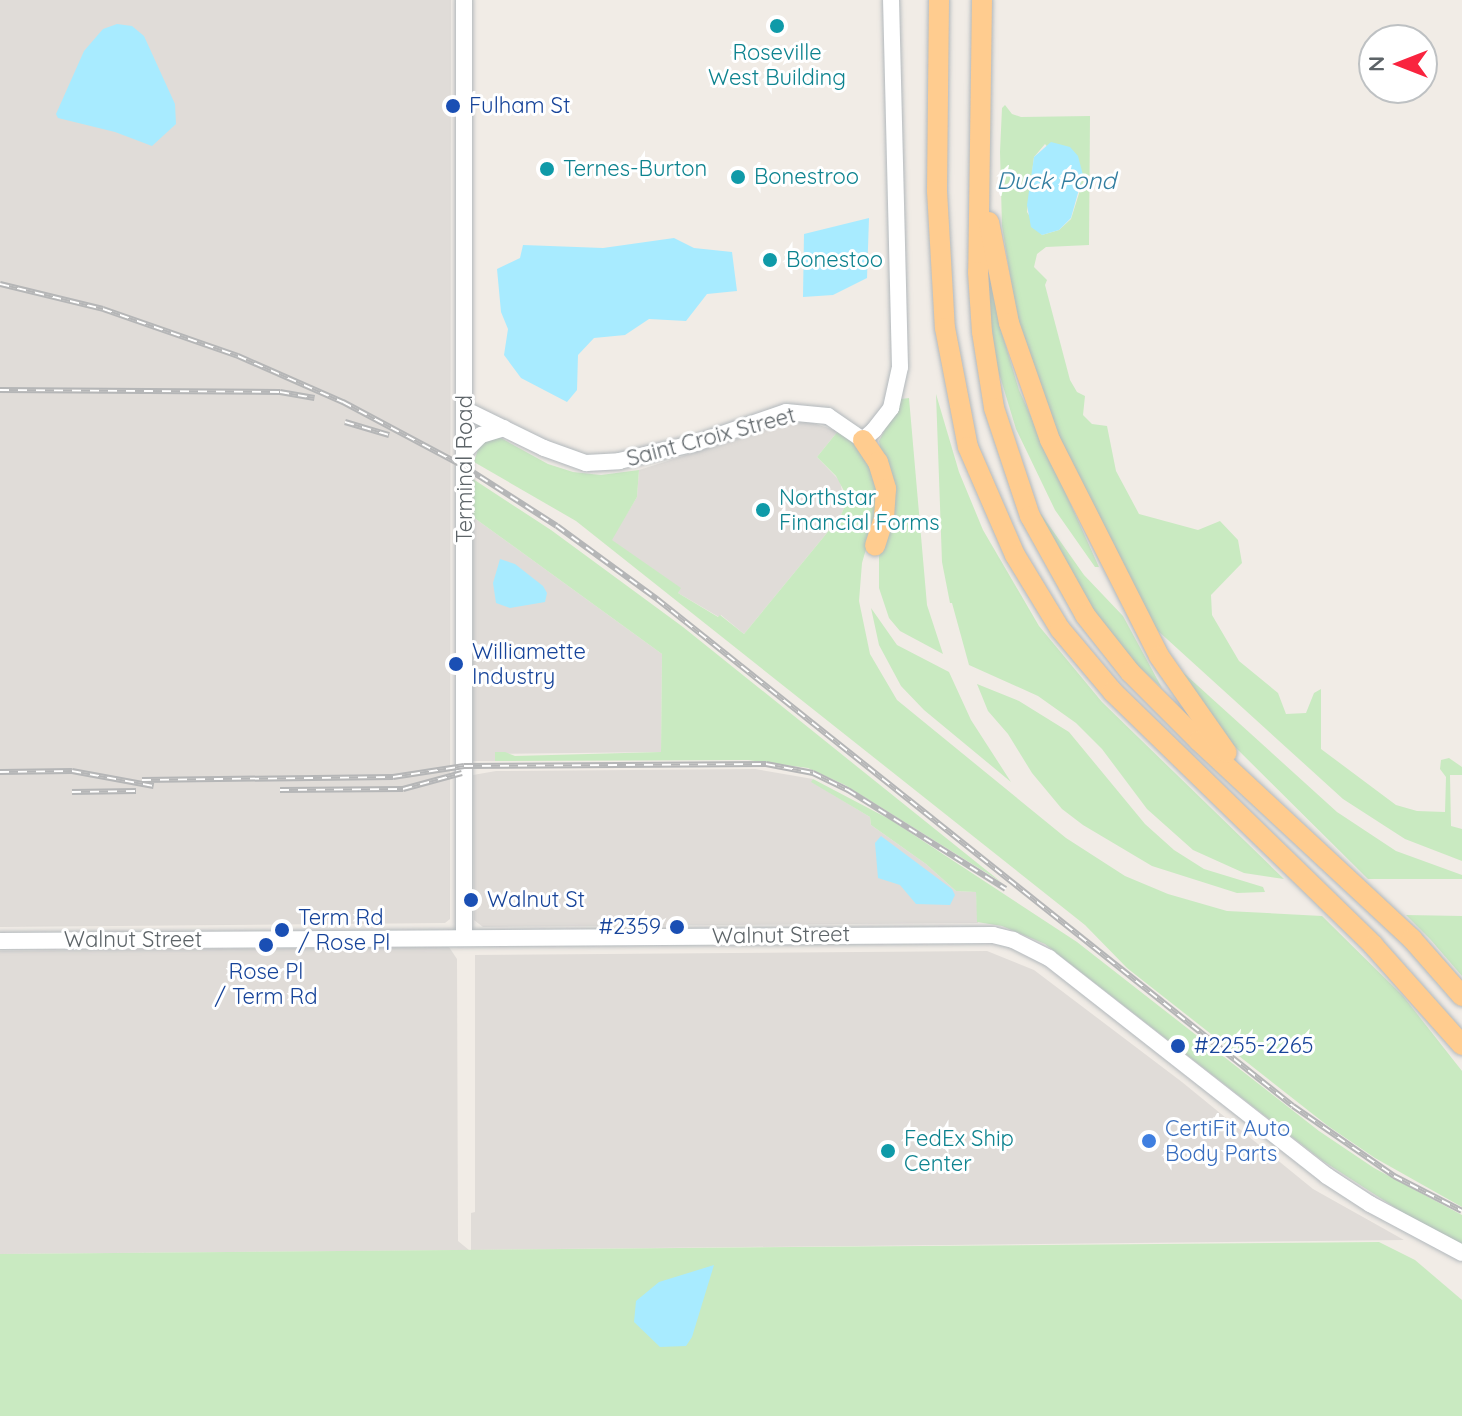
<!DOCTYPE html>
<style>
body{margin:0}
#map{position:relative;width:1462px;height:1416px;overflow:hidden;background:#f1ece6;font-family:Quicksand,sans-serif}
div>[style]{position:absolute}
.industrial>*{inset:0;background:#e0dcd8}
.green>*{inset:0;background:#c9eac1}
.water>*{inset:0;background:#a8ebff}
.roads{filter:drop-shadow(0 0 2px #b2b8bc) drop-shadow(0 0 2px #b2b8bc)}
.secondary>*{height:16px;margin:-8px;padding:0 8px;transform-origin:8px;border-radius:8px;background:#fff}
.highway>*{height:20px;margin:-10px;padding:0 10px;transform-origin:10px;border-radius:10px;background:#ffcc8f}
.rail>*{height:6px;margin-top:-3px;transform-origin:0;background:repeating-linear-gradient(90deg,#fff 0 9px,#b5b6b7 0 18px);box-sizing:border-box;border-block:2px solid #b5b6b7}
.dots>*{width:22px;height:22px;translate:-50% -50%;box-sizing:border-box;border:4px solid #fff;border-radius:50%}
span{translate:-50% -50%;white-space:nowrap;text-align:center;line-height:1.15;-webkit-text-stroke:6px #fff;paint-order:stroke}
.culture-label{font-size:22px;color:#0d838f}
.left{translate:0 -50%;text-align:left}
.transit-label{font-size:22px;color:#164399}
.right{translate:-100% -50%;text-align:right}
.street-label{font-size:22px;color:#5d6468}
.shop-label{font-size:22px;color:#366cbe}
.water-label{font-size:24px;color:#337ea0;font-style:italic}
.north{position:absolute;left:1358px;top:24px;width:80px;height:80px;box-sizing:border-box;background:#fff;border:2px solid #bec1c3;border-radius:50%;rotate:270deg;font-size:22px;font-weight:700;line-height:32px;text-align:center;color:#5d6468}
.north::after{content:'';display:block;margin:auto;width:28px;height:36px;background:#f9243f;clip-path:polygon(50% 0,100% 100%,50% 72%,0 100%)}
</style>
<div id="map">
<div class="industrial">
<i style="clip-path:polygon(0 0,451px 0,450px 919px,445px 923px,0 927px)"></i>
<i style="clip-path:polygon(809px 422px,838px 431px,817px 457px,840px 481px,845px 506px,840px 517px,744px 634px,721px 615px,719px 617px,678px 593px,680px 588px,611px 540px,637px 497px,639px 470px,788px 423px)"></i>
<i style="clip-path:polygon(473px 517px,662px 654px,661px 752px,495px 754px,495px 761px,473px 761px)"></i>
<i style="clip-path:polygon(755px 769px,813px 779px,812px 782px,870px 817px,871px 825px,926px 864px,956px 891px,976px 892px,978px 923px,483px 927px,474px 920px,473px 775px,496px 771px)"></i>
<i style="clip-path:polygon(449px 947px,457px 959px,458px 1241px,469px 1250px,0 1254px,0 951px)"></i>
<i style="clip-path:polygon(987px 951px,1034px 970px,1182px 1082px,1313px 1189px,1404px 1240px,471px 1250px,471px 1213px,475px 1212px,475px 955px)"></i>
</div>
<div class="green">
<i style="clip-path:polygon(evenodd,1005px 105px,1012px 114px,1021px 117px,1090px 116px,1089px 245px,1046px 247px,1037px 254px,1034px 267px,1047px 280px,1045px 285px,1070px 380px,1077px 392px,1085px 396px,1083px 415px,1092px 424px,1107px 426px,1116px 471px,1139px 514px,1198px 530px,1220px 521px,1238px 540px,1242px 563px,1211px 595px,1212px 615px,1239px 661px,1278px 693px,1286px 714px,1306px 713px,1314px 693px,1321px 689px,1321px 749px,1396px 805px,1417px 811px,1445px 812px,1446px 777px,1440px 769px,1441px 760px,1449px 758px,1462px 767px,1462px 775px,1450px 775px,1451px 826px,1462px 829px,1462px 861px,1405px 839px,1343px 799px,1146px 620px,1068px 461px,1020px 336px,1002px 226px,1000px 152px,1002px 108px,1005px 105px,1045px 144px,1081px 187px,1071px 219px,1059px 230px,1042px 235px,1027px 212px,1034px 157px,1045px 144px)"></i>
<i style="clip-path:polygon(988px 255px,1001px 330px,1019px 390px,1099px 567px,1095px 567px,1055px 510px,1016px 429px,995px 360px,989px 322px)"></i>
<i style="clip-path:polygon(936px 394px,959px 472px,983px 530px,1039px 626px,1102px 702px,1284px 879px,1244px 873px,1193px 850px,1147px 809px,1102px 749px,1076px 723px,1038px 696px,969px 665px,952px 603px,950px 603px,942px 562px)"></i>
<i style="clip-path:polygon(909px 398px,927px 605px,943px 654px,900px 631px,889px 618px,879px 588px,879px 556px,891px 517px,879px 441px,901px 399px)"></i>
<i style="clip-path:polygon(838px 431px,859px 448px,874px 472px,879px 504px,862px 563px,859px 601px,870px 654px,897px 700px,1066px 838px,1125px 876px,1168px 894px,1227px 911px,1322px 916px,1403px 996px,1462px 1071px,1462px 1207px,1375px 1158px,1328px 1126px,1127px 968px,1085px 925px,576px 521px,474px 462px,480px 443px,499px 437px,548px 464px,573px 472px,601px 475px,639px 470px,637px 497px,612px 540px,681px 588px,678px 593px,718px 617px,720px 615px,744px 634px,840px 517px,845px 506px,844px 491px,836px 476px,817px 457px)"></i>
<i style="clip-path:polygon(473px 479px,551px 530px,683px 627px,1001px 882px,845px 785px,808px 768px,748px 760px,495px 761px,495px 752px,505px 752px,515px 756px,661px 752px,662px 654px,473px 517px)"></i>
<i style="clip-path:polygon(1041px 514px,1084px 575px,1123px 616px,1162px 688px,1133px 661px,1085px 599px,1038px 515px)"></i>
<i style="clip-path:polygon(871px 608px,897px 645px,949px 672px,971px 720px,1011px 782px,924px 710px,901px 686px,879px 645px)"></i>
<i style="clip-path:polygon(1176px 666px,1337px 812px,1396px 851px,1462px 875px,1462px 879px,1368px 879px,1230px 742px)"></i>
<i style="clip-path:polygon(977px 684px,1019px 701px,1069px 732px,1145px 824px,1174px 850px,1204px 869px,1263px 887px,1265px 892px,1237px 893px,1152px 866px,1083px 825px,1062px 809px,1032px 773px,1008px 734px,988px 711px)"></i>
<i style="clip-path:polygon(813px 779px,891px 820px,1077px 942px,1319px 1131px,1374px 1168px,1462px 1215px,1462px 1245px,1422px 1225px,1323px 1161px,1045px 944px,1002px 926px,977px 922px,976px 892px,956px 891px,926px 864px,871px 825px,870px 817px,811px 782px)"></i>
<i style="clip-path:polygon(1406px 915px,1462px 916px,1462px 976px,1430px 939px)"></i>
<i style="clip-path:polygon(1379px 1242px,1415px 1260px,1462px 1300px,1462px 1416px,0 1416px,0 1254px)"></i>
</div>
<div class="water">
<i style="clip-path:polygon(117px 24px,132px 26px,144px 36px,175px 104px,176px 124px,152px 146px,115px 132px,58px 118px,56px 114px,84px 51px,103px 29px)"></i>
<i style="clip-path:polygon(1051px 142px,1070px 147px,1078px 156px,1083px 175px,1071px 218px,1059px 230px,1042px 235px,1031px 227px,1027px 205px,1034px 157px)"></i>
<i style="clip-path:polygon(869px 218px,867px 278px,833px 295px,803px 297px,804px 234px)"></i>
<i style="clip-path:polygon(674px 238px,694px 248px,732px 252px,737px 291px,707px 294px,686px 321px,649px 319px,625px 335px,594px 338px,578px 355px,577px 390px,567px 402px,521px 378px,504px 355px,508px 329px,501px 312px,497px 269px,520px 258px,523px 245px,603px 248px)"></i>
<i style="clip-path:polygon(500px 559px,515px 564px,543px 586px,547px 593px,545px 602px,510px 608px,496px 603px,493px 583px)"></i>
<i style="clip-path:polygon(881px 836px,952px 889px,955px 895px,950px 905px,916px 904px,900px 885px,878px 878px,875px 843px)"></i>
<i style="clip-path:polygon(714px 1265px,692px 1337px,686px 1346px,660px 1347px,634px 1322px,636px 1301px,659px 1282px)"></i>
</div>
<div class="roads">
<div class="secondary">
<i style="left:466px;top:410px;width:87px;rotate:26deg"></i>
<i style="left:544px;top:448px;width:45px;rotate:19.7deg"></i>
<i style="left:586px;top:463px;width:33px;rotate:-3deg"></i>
<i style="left:619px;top:461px;width:79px;rotate:-13.2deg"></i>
<i style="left:696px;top:443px;width:95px;rotate:-19deg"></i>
<i style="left:786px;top:412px;width:42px;rotate:5.4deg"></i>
<i style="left:828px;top:416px;width:42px;rotate:34.4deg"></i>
<i style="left:863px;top:440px;width:15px;rotate:-42deg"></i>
<i style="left:874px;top:430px;width:28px;rotate:-52deg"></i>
<i style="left:891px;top:408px;width:42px;rotate:-77.6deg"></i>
<i style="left:900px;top:367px;width:367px;rotate:-91.4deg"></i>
<i style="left:466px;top:450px;width:21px;rotate:-45deg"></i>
<i style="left:481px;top:435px;width:24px;rotate:-17deg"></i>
<i style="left:464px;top:938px;width:938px;rotate:-90deg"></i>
<i style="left:0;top:941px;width:993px;rotate:-0.35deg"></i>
<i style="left:993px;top:935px;width:21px;rotate:14deg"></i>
<i style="left:1013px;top:940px;width:40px;rotate:26.6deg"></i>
<i style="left:1049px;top:958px;width:353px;rotate:38.1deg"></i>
<i style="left:1327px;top:1176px;width:51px;rotate:33.1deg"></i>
<i style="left:1370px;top:1204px;width:104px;rotate:28deg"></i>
</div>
<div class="highway">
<i style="left:939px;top:0;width:191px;rotate:90.6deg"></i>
<i style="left:937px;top:191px;width:137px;rotate:86.7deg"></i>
<i style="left:945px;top:328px;width:121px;rotate:79.1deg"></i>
<i style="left:968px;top:447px;width:118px;rotate:66.5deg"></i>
<i style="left:1015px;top:555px;width:87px;rotate:58.7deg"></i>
<i style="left:1060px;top:629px;width:82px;rotate:49.9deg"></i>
<i style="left:1113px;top:692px;width:363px;rotate:44.2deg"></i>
<i style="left:1373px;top:945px;width:134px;rotate:48.3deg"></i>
<i style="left:982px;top:0;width:272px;rotate:90.8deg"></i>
<i style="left:978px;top:272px;width:60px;rotate:86.2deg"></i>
<i style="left:982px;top:332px;width:77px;rotate:81deg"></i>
<i style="left:994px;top:408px;width:114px;rotate:71.6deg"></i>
<i style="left:1030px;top:516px;width:113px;rotate:60.9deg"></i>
<i style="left:1085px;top:615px;width:73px;rotate:51.7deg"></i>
<i style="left:1130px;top:672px;width:98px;rotate:45deg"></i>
<i style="left:1199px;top:741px;width:291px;rotate:42.9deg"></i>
<i style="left:1412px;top:939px;width:76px;rotate:48.7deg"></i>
<i style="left:989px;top:222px;width:103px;rotate:78.8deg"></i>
<i style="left:1009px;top:323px;width:124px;rotate:70.7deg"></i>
<i style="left:1050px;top:440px;width:242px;rotate:63.2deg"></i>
<i style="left:1159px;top:656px;width:118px;rotate:55deg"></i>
<i style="left:863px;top:440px;width:27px;rotate:56deg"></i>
<i style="left:878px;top:462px;width:28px;rotate:73deg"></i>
<i style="left:886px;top:489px;width:29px;rotate:94deg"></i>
<i style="left:884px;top:518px;width:29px;rotate:108deg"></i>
</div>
</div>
<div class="rail">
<i style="left:0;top:284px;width:106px;rotate:13.6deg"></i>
<i style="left:103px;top:309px;width:143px;rotate:19.2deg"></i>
<i style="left:238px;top:356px;width:115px;rotate:23.7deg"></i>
<i style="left:343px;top:402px;width:138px;rotate:28deg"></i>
<i style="left:465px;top:467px;width:109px;rotate:32.7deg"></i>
<i style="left:557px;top:526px;width:124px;rotate:36.1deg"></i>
<i style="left:657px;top:599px;width:813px;rotate:38.56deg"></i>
<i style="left:1293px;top:1106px;width:123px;rotate:34.7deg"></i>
<i style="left:1394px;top:1176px;width:76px;rotate:27.2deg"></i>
<i style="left:0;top:390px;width:280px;rotate:0.4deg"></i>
<i style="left:280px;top:392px;width:35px;rotate:10deg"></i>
<i style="left:345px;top:422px;width:46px;rotate:16.5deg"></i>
<i style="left:0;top:772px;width:72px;rotate:-0.8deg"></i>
<i style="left:72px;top:771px;width:83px;rotate:10.4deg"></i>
<i style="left:142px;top:780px;width:251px;rotate:-0.7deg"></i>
<i style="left:393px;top:777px;width:72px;rotate:-8.8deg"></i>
<i style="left:464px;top:766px;width:302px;rotate:-0.4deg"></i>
<i style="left:766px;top:764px;width:48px;rotate:10.8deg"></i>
<i style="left:813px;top:773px;width:39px;rotate:26deg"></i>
<i style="left:848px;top:790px;width:186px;rotate:32.1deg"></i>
<i style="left:280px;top:790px;width:123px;rotate:-0.5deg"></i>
<i style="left:403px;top:789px;width:61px;rotate:-15.2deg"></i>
<i style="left:72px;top:792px;width:64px;rotate:-0.9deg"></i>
</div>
<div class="dots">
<i style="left:777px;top:26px;background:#0f9aa8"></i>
<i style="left:453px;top:106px;background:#1a4fb4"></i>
<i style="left:547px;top:169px;background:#0f9aa8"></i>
<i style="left:738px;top:177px;background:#0f9aa8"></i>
<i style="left:770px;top:260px;background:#0f9aa8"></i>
<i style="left:763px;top:510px;background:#0f9aa8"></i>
<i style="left:456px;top:664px;background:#1a4fb4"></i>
<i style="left:471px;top:900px;background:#1a4fb4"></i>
<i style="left:677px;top:927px;background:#1a4fb4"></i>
<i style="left:282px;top:930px;background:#1a4fb4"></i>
<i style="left:266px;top:945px;background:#1a4fb4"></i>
<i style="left:1178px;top:1046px;background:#1a4fb4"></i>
<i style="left:1149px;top:1141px;background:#3f7fe0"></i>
<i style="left:888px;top:1151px;background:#0f9aa8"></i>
</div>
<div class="culture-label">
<span style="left:777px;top:65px">Roseville<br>West Building</span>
<span class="left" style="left:563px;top:169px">Ternes-Burton</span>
<span class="left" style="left:754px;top:177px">Bonestroo</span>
<span class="left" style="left:786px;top:260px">Bonestoo</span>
<span class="left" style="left:779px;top:510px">Northstar<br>Financial Forms</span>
<span class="left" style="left:904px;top:1151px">FedEx Ship<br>Center</span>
</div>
<div class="transit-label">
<span class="left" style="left:469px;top:106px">Fulham St</span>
<span class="left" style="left:472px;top:664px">Williamette<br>Industry</span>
<span class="left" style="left:487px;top:900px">Walnut St</span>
<span class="left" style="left:298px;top:930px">Term Rd<br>/ Rose Pl</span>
<span class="right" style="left:661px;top:927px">#2359</span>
<span style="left:266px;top:984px">Rose Pl<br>/ Term Rd</span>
<span class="left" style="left:1194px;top:1046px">#2255-2265</span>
</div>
<div class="street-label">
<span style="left:711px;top:437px;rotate:-15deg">Saint Croix Street</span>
<span style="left:465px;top:469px;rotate:-90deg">Terminal Road</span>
<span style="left:781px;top:935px;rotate:-1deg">Walnut Street</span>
<span style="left:133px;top:940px">Walnut Street</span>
</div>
<div class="shop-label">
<span class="left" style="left:1165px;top:1141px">CertiFit Auto<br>Body Parts</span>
</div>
<div class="water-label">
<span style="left:1056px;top:181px">Duck Pond</span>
</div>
<div class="north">N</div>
</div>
